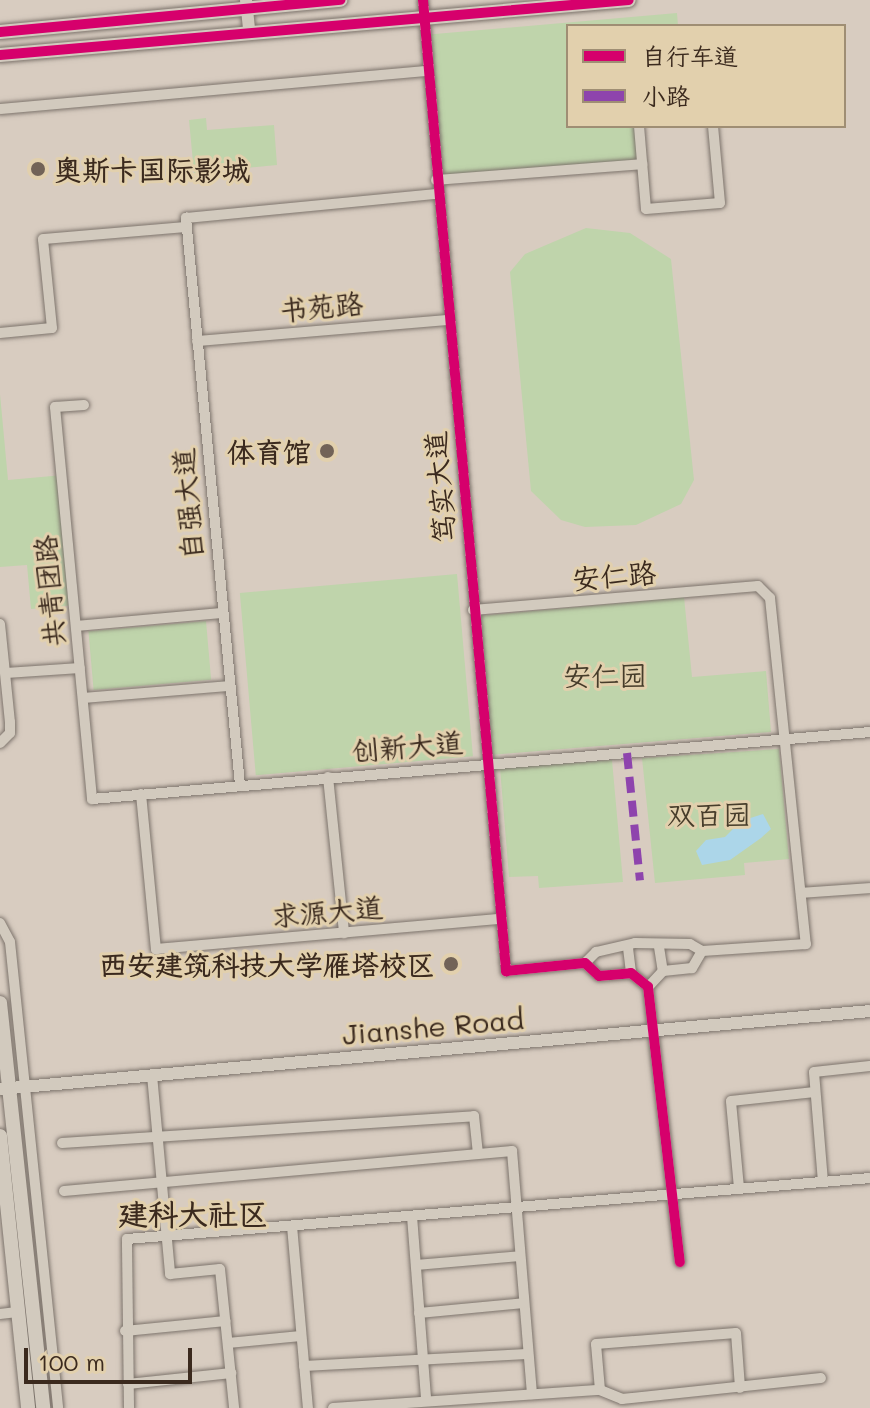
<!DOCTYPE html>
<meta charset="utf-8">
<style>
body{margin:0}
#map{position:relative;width:870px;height:1408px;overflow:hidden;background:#d8ccc0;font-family:Mali,"LXGW WenKai TC",sans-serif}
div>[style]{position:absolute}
.green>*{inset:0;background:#bfd4ab;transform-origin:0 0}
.water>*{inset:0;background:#acd6e9}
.roads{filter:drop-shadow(0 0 2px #7d746c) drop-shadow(0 0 2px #7d746c)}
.minor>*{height:10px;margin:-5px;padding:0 5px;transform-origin:5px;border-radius:5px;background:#d2cabe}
.tertiary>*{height:12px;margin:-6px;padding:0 6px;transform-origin:6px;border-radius:6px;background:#d2cabe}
.secondary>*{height:14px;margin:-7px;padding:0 7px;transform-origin:7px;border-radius:7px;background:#d2cabe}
.quiet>*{height:8px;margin-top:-4px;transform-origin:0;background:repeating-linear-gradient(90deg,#8e44ad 0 16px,transparent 0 24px)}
.cycleway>*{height:10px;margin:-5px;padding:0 5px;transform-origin:5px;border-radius:5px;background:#d6006c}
.dots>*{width:22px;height:22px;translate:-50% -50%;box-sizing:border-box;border:4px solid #e2d0ad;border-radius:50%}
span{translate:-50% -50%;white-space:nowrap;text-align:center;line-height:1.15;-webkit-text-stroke:6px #e2d0ad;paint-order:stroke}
.poi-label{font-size:28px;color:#3b2a1e;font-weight:700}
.left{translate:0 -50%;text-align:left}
.right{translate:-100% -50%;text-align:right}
.street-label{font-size:28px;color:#3b2a1e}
.park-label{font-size:28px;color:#463c2a}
.neighbourhood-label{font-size:30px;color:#3b2a1e;font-weight:700}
.legend{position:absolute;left:566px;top:24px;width:280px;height:104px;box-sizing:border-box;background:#e2d0ad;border:2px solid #9f8e74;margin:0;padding:10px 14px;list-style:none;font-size:24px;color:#3b2a1e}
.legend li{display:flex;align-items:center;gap:16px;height:40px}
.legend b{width:40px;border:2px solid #9f8e74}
.scale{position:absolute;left:24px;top:1348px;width:168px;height:36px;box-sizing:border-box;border:4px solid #3b2a1e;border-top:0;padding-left:10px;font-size:24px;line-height:28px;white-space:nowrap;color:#3b2a1e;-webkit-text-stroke:6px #e2d0ad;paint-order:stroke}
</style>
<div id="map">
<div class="green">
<i style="clip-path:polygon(677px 13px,678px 26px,568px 26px,568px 126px,639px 126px,642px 164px,436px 180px,423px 35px)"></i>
<i style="clip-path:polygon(206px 118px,207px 130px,274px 125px,277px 165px,194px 173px,189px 120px)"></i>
<i style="clip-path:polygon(586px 228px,630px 233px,671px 259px,694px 480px,681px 504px,636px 525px,585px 527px,561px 520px,531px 491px,510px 272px,525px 254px)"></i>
<i style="clip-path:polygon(0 394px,8px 480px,63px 475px,75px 605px,31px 609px,27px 565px,0 567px)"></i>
<i style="left:457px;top:574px;width:183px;height:218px;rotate:85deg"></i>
<i style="clip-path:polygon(684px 597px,692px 677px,766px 671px,771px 732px,490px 755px,478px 616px)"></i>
<i style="left:206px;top:621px;width:59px;height:118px;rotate:85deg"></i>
<i style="clip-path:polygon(779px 749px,789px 859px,744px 863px,745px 875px,655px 883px,642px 758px)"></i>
<i style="clip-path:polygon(612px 760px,623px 882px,539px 888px,538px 876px,509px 877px,500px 768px)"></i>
</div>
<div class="water">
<i style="clip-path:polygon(763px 814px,771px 829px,761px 838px,730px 860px,702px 865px,696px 851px,706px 840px,725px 837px,741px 821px)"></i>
</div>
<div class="roads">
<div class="minor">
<i style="left:423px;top:0;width:975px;rotate:85.11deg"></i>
<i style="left:506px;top:971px;width:79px;rotate:-5.8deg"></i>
<i style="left:585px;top:963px;width:19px;rotate:43deg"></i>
<i style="left:599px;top:976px;width:32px;rotate:-5deg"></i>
<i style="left:631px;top:973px;width:22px;rotate:39deg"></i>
<i style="left:648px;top:987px;width:277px;rotate:83.4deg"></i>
<i style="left:0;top:109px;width:428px;rotate:-5.1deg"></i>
<i style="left:639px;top:126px;width:83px;rotate:85.2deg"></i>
<i style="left:646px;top:209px;width:74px;rotate:-4.6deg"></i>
<i style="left:720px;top:203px;width:77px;rotate:-95.2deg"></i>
<i style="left:436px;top:180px;width:207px;rotate:-4.4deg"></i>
<i style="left:0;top:333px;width:52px;rotate:-5.5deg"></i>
<i style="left:52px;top:328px;width:89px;rotate:-95.8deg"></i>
<i style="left:43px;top:239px;width:144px;rotate:-4.8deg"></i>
<i style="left:197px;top:341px;width:252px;rotate:-4.8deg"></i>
<i style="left:84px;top:405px;width:29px;rotate:176deg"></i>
<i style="left:55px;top:407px;width:394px;rotate:84.6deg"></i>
<i style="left:92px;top:799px;width:781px;rotate:-4.92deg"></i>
<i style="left:473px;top:610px;width:286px;rotate:-4.8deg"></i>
<i style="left:758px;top:586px;width:17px;rotate:45deg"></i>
<i style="left:770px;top:598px;width:348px;rotate:84.1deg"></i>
<i style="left:806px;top:944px;width:104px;rotate:176.1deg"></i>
<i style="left:702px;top:951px;width:20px;rotate:120deg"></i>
<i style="left:692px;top:968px;width:29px;rotate:174deg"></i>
<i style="left:663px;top:971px;width:22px;rotate:133deg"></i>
<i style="left:0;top:624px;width:99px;rotate:84.2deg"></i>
<i style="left:10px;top:722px;width:11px;rotate:90deg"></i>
<i style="left:10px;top:733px;width:14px;rotate:135deg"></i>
<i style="left:76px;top:626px;width:146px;rotate:-5.1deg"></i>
<i style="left:6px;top:673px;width:74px;rotate:-3.9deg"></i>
<i style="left:83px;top:698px;width:145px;rotate:-4.7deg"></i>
<i style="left:328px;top:777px;width:157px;rotate:84.1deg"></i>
<i style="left:240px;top:785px;width:570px;rotate:-95.44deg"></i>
<i style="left:186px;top:218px;width:252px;rotate:-5.5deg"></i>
<i style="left:141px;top:794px;width:156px;rotate:84.5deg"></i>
<i style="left:156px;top:949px;width:346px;rotate:-5deg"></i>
<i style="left:801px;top:893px;width:69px;rotate:-4.1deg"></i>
<i style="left:0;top:923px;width:21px;rotate:62deg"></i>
<i style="left:10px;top:942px;width:468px;rotate:84.1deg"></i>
<i style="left:659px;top:947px;width:24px;rotate:81deg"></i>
<i style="left:628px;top:948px;width:25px;rotate:83deg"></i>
<i style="left:585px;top:963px;width:16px;rotate:-45deg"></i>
<i style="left:596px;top:952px;width:40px;rotate:-13deg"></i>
<i style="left:635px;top:943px;width:55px;rotate:1deg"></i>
<i style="left:690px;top:944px;width:14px;rotate:30deg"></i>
<i style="left:152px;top:1075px;width:200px;rotate:84.8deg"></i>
<i style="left:170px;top:1274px;width:50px;rotate:-5.7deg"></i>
<i style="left:220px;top:1269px;width:140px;rotate:84.2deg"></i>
<i style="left:62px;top:1143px;width:413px;rotate:-3.7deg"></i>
<i style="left:474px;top:1116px;width:38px;rotate:84deg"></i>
<i style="left:823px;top:1182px;width:110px;rotate:-94.7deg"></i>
<i style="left:814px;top:1072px;width:56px;rotate:-6.1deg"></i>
<i style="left:739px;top:1188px;width:87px;rotate:-95.3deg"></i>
<i style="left:731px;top:1101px;width:84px;rotate:-6.1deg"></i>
<i style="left:64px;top:1191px;width:450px;rotate:-5.1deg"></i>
<i style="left:512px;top:1151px;width:244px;rotate:85.3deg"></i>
<i style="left:412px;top:1216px;width:185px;rotate:85.6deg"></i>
<i style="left:292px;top:1226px;width:183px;rotate:85deg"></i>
<i style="left:416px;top:1265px;width:104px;rotate:-4.9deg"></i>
<i style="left:419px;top:1313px;width:105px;rotate:-5.4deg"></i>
<i style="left:0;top:1314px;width:17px;rotate:-7deg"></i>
<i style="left:125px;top:1331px;width:101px;rotate:-5.7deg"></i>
<i style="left:228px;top:1343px;width:73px;rotate:-5.5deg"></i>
<i style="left:304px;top:1366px;width:223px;rotate:-3.1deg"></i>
<i style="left:128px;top:1384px;width:104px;rotate:-6.1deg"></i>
<i style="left:600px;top:1390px;width:46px;rotate:-95deg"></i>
<i style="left:596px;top:1344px;width:140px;rotate:-4.5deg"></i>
<i style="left:736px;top:1333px;width:55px;rotate:85.8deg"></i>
<i style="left:129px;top:1408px;width:169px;rotate:-90.7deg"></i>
<i style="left:127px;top:1239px;width:745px;rotate:-4.69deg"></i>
<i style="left:333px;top:1408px;width:268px;rotate:-3.9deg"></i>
<i style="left:600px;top:1390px;width:24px;rotate:22deg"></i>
<i style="left:622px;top:1399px;width:200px;rotate:-6deg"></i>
</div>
<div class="tertiary">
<i style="left:246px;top:0;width:31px;rotate:84deg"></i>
<i style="left:0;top:1089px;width:873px;rotate:-5.12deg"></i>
</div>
<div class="secondary">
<i style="left:0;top:32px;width:342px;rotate:-5.4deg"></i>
<i style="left:0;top:55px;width:631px;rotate:-5deg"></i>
<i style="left:0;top:1003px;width:407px;rotate:83.9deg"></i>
<i style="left:0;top:1136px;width:273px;rotate:84.1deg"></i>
</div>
</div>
<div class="quiet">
<i style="left:627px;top:753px;width:128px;rotate:84.2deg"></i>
</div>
<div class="cycleway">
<i style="left:423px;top:0;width:975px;rotate:85.11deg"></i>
<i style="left:506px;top:971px;width:79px;rotate:-5.8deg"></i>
<i style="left:585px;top:963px;width:19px;rotate:43deg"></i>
<i style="left:599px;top:976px;width:32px;rotate:-5deg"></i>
<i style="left:631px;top:973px;width:22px;rotate:39deg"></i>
<i style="left:648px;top:987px;width:277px;rotate:83.4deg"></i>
<i style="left:0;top:32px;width:342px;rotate:-5.4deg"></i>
<i style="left:0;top:55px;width:631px;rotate:-5deg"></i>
</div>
<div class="dots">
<i style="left:38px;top:169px;background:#726357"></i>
<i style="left:327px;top:451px;background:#726357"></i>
<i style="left:451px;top:964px;background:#726357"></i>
</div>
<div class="poi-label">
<span class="left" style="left:54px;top:169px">奥斯卡国际影城</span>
<span class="right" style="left:311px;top:451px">体育馆</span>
<span class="right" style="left:435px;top:964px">西安建筑科技大学雁塔校区</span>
</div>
<div class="street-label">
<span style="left:321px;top:306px;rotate:-5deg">书苑路</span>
<span style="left:439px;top:487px;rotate:-95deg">笃实大道</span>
<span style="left:187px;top:504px;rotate:-95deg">自强大道</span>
<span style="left:614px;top:575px;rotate:-5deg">安仁路</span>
<span style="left:49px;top:591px;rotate:-95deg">共青团路</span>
<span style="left:407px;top:746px;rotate:-5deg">创新大道</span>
<span style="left:327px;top:911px;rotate:-5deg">求源大道</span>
<span style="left:433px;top:1026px;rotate:-5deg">Jianshe Road</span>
</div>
<div class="park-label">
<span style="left:605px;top:675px">安仁园</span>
<span style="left:709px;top:814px">双百园</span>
</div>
<div class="neighbourhood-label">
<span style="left:193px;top:1213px">建科大社区</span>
</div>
<ul class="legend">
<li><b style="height:10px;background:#d6006c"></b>自行车道</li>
<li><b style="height:10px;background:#8e44ad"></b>小路</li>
</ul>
<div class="scale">100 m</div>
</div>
